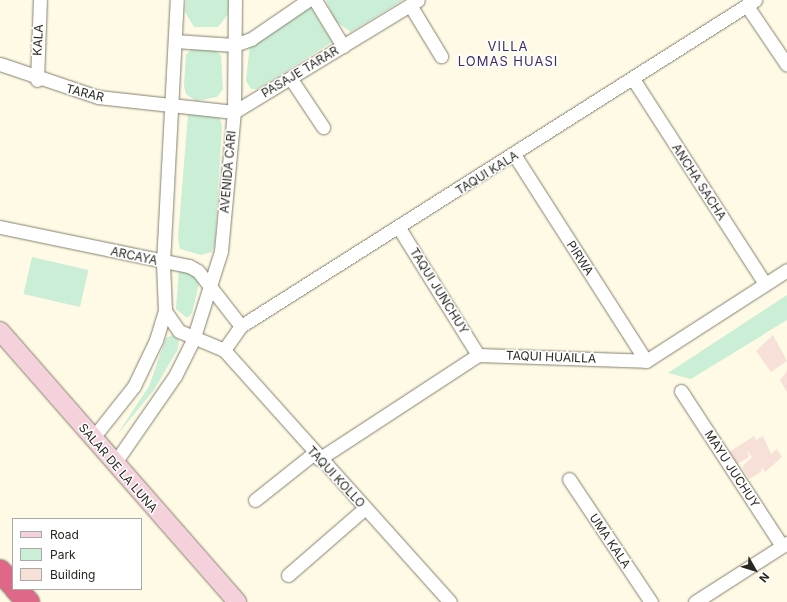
<!DOCTYPE html>
<style>
body{margin:0}
#map{position:relative;width:787px;height:602px;overflow:hidden;background:#fffae6;font-family:Inter,sans-serif}
div>[style]{position:absolute}
.green>*{inset:0;background:#caeed6;transform-origin:0 0}
.building>*{inset:0;background:#f6e0d8}
.roads{filter:drop-shadow(0 0 1px #84806e) drop-shadow(0 0 1px #84806e)}
.street>*{height:13px;margin:-6.5px;padding:0 6.5px;transform-origin:6.5px;border-radius:6.5px;background:#fff}
.secondary>*{height:18px;margin:-9px;padding:0 9px;transform-origin:9px;border-radius:9px;background:#f5d1db}
.highway>*{height:22px;margin:-11px;padding:0 11px;transform-origin:11px;border-radius:11px;background:#df6788}
span{translate:-50% -50%;white-space:nowrap;text-align:center;line-height:1.15;-webkit-text-stroke:3px #fff;paint-order:stroke}
.street-label{font-size:12px;color:#292820}
.neighbourhood-label{font-size:13px;color:#402d69;letter-spacing:1px}
.legend{position:absolute;left:12px;top:518px;width:130px;height:72px;box-sizing:border-box;background:#fff;border:1px solid #a9a9a6;margin:0;padding:5px 7px;list-style:none;font-size:12px;color:#292820}
.legend li{display:flex;align-items:center;gap:8px;height:20px}
.legend b{width:20px;border:1px solid #a9a9a6}
.north{position:absolute;left:735px;top:550px;width:40px;height:40px;-webkit-text-stroke:3px #fff;paint-order:stroke;rotate:129deg;font-size:11px;font-weight:700;line-height:16px;text-align:center;color:#292820}
.north::after{content:'';display:block;margin:auto;width:14px;height:18px;background:#292820;clip-path:polygon(50% 0,100% 100%,50% 72%,0 100%)}
</style>
<div id="map">
<div class="green">
<i style="clip-path:polygon(186px 0,228px 0,228px 14px,218px 27px,194px 27px,185px 12px)"></i>
<i style="clip-path:polygon(326px 0,403px 0,351px 32px,335px 21px)"></i>
<i style="clip-path:polygon(310px 6px,332px 42px,258px 89px,251px 89px,246px 81px,250px 44px)"></i>
<i style="clip-path:polygon(210px 47px,221px 55px,223px 89px,217px 97px,196px 101px,186px 94px,184px 86px,186px 55px,191px 49px)"></i>
<i style="clip-path:polygon(188px 114px,219px 117px,222px 125px,215px 243px,212px 252px,201px 255px,180px 249px,178px 238px)"></i>
<i style="left:32px;top:257px;width:58px;height:38px;rotate:13deg"></i>
<i style="clip-path:polygon(179px 267px,195px 275px,199px 284px,192px 313px,187px 318px,176px 309px)"></i>
<i style="clip-path:polygon(787px 295px,787px 320px,691px 379px,668px 373px)"></i>
<i style="clip-path:polygon(172px 335px,179px 340px,178px 349px,154px 390px,117px 435px,149px 386px,166px 338px)"></i>
</div>
<div class="building">
<i style="clip-path:polygon(773px 335px,787px 361px,771px 372px,756px 351px)"></i>
<i style="clip-path:polygon(787px 371px,787px 392px,780px 380px)"></i>
<i style="clip-path:polygon(754px 436px,756px 440px,763px 436px,771px 454px,777px 449px,782px 457px,765px 472px,762px 467px,761px 472px,749px 479px,742px 467px,752px 457px,747px 450px,749px 457px,737px 464px,729px 452px)"></i>
</div>
<div class="roads">
<div class="street">
<i style="left:315px;top:0;width:54px;rotate:58.7deg"></i>
<i style="left:410px;top:5px;width:60px;rotate:58.7deg"></i>
<i style="left:747px;top:6px;width:71px;rotate:55.9deg"></i>
<i style="left:175px;top:41px;width:59px;rotate:3.9deg"></i>
<i style="left:234px;top:45px;width:18px;rotate:-19deg"></i>
<i style="left:251px;top:39px;width:69px;rotate:-34.4deg"></i>
<i style="left:0;top:64px;width:103px;rotate:18.6deg"></i>
<i style="left:98px;top:97px;width:137px;rotate:6.3deg"></i>
<i style="left:234px;top:112px;width:215px;rotate:-31.3deg"></i>
<i style="left:291px;top:79px;width:58px;rotate:56.3deg"></i>
<i style="left:633px;top:79px;width:244px;rotate:57.2deg"></i>
<i style="left:37px;top:80px;width:80px;rotate:-87.9deg"></i>
<i style="left:515px;top:156px;width:243px;rotate:57.4deg"></i>
<i style="left:0;top:227px;width:193px;rotate:11.7deg"></i>
<i style="left:189px;top:266px;width:10px;rotate:29deg"></i>
<i style="left:198px;top:271px;width:70px;rotate:52deg"></i>
<i style="left:399px;top:228px;width:150px;rotate:58.1deg"></i>
<i style="left:165px;top:311px;width:24px;rotate:55deg"></i>
<i style="left:179px;top:331px;width:49px;rotate:22.9deg"></i>
<i style="left:224px;top:350px;width:338px;rotate:48.1deg"></i>
<i style="left:224px;top:350px;width:29px;rotate:-55deg"></i>
<i style="left:241px;top:326px;width:609px;rotate:-32.38deg"></i>
<i style="left:681px;top:391px;width:185px;rotate:56.9deg"></i>
<i style="left:92px;top:439px;width:68px;rotate:-51.6deg"></i>
<i style="left:134px;top:386px;width:51px;rotate:-64.4deg"></i>
<i style="left:156px;top:340px;width:30px;rotate:-73deg"></i>
<i style="left:165px;top:311px;width:48px;rotate:-92.4deg"></i>
<i style="left:163px;top:263px;width:263px;rotate:-87deg"></i>
<i style="left:319px;top:459px;width:190px;rotate:-33.2deg"></i>
<i style="left:478px;top:355px;width:168px;rotate:2deg"></i>
<i style="left:646px;top:361px;width:168px;rotate:-32.8deg"></i>
<i style="left:114px;top:464px;width:107px;rotate:-55.3deg"></i>
<i style="left:175px;top:376px;width:40px;rotate:-63.4deg"></i>
<i style="left:193px;top:340px;width:93px;rotate:-72.5deg"></i>
<i style="left:221px;top:251px;width:140px;rotate:-84.7deg"></i>
<i style="left:234px;top:112px;width:112px;rotate:-89.5deg"></i>
<i style="left:569px;top:479px;width:148px;rotate:56.3deg"></i>
<i style="left:255px;top:500px;width:75px;rotate:-38.5deg"></i>
<i style="left:288px;top:575px;width:102px;rotate:-41deg"></i>
<i style="left:695px;top:602px;width:109px;rotate:-32.7deg"></i>
</div>
<div class="secondary">
<i style="left:0;top:331px;width:360px;rotate:48.8deg"></i>
</div>
<div class="highway">
<i style="left:0;top:571px;width:19px;rotate:47deg"></i>
<i style="left:16px;top:589px;width:18px;rotate:47deg"></i>
</div>
</div>
<div class="street-label">
<span style="left:38px;top:40px;rotate:-87deg">KALA</span>
<span style="left:300px;top:72px;rotate:-31deg">PASAJE TARAR</span>
<span style="left:85px;top:93px;rotate:14deg">TARAR</span>
<span style="left:228px;top:172px;rotate:-85deg">AVENIDA CARI</span>
<span style="left:487px;top:173px;rotate:-32deg">TAQUI KALA</span>
<span style="left:699px;top:182px;rotate:57deg">ANCHA SACHA</span>
<span style="left:134px;top:256px;rotate:12deg">ARCAYA</span>
<span style="left:580px;top:258px;rotate:57deg">PIRWA</span>
<span style="left:439px;top:291px;rotate:58deg">TAQUI JUNCHUY</span>
<span style="left:551px;top:357px;rotate:2deg">TAQUI HUAILLA</span>
<span style="left:118px;top:468px;rotate:49deg">SALAR DE LA LUNA</span>
<span style="left:732px;top:469px;rotate:57deg">MAYU JUCHUY</span>
<span style="left:336px;top:477px;rotate:47deg">TAQUI KOLLO</span>
<span style="left:610px;top:541px;rotate:56deg">UMA KALA</span>
</div>
<div class="neighbourhood-label">
<span style="left:508px;top:54px">VILLA<br>LOMAS HUASI</span>
</div>
<ul class="legend">
<li><b style="height:5px;background:#f5d1db"></b>Road</li>
<li><b style="height:11px;background:#caeed6"></b>Park</li>
<li><b style="height:11px;background:#f6e0d8"></b>Building</li>
</ul>
<div class="north">N</div>
</div>
